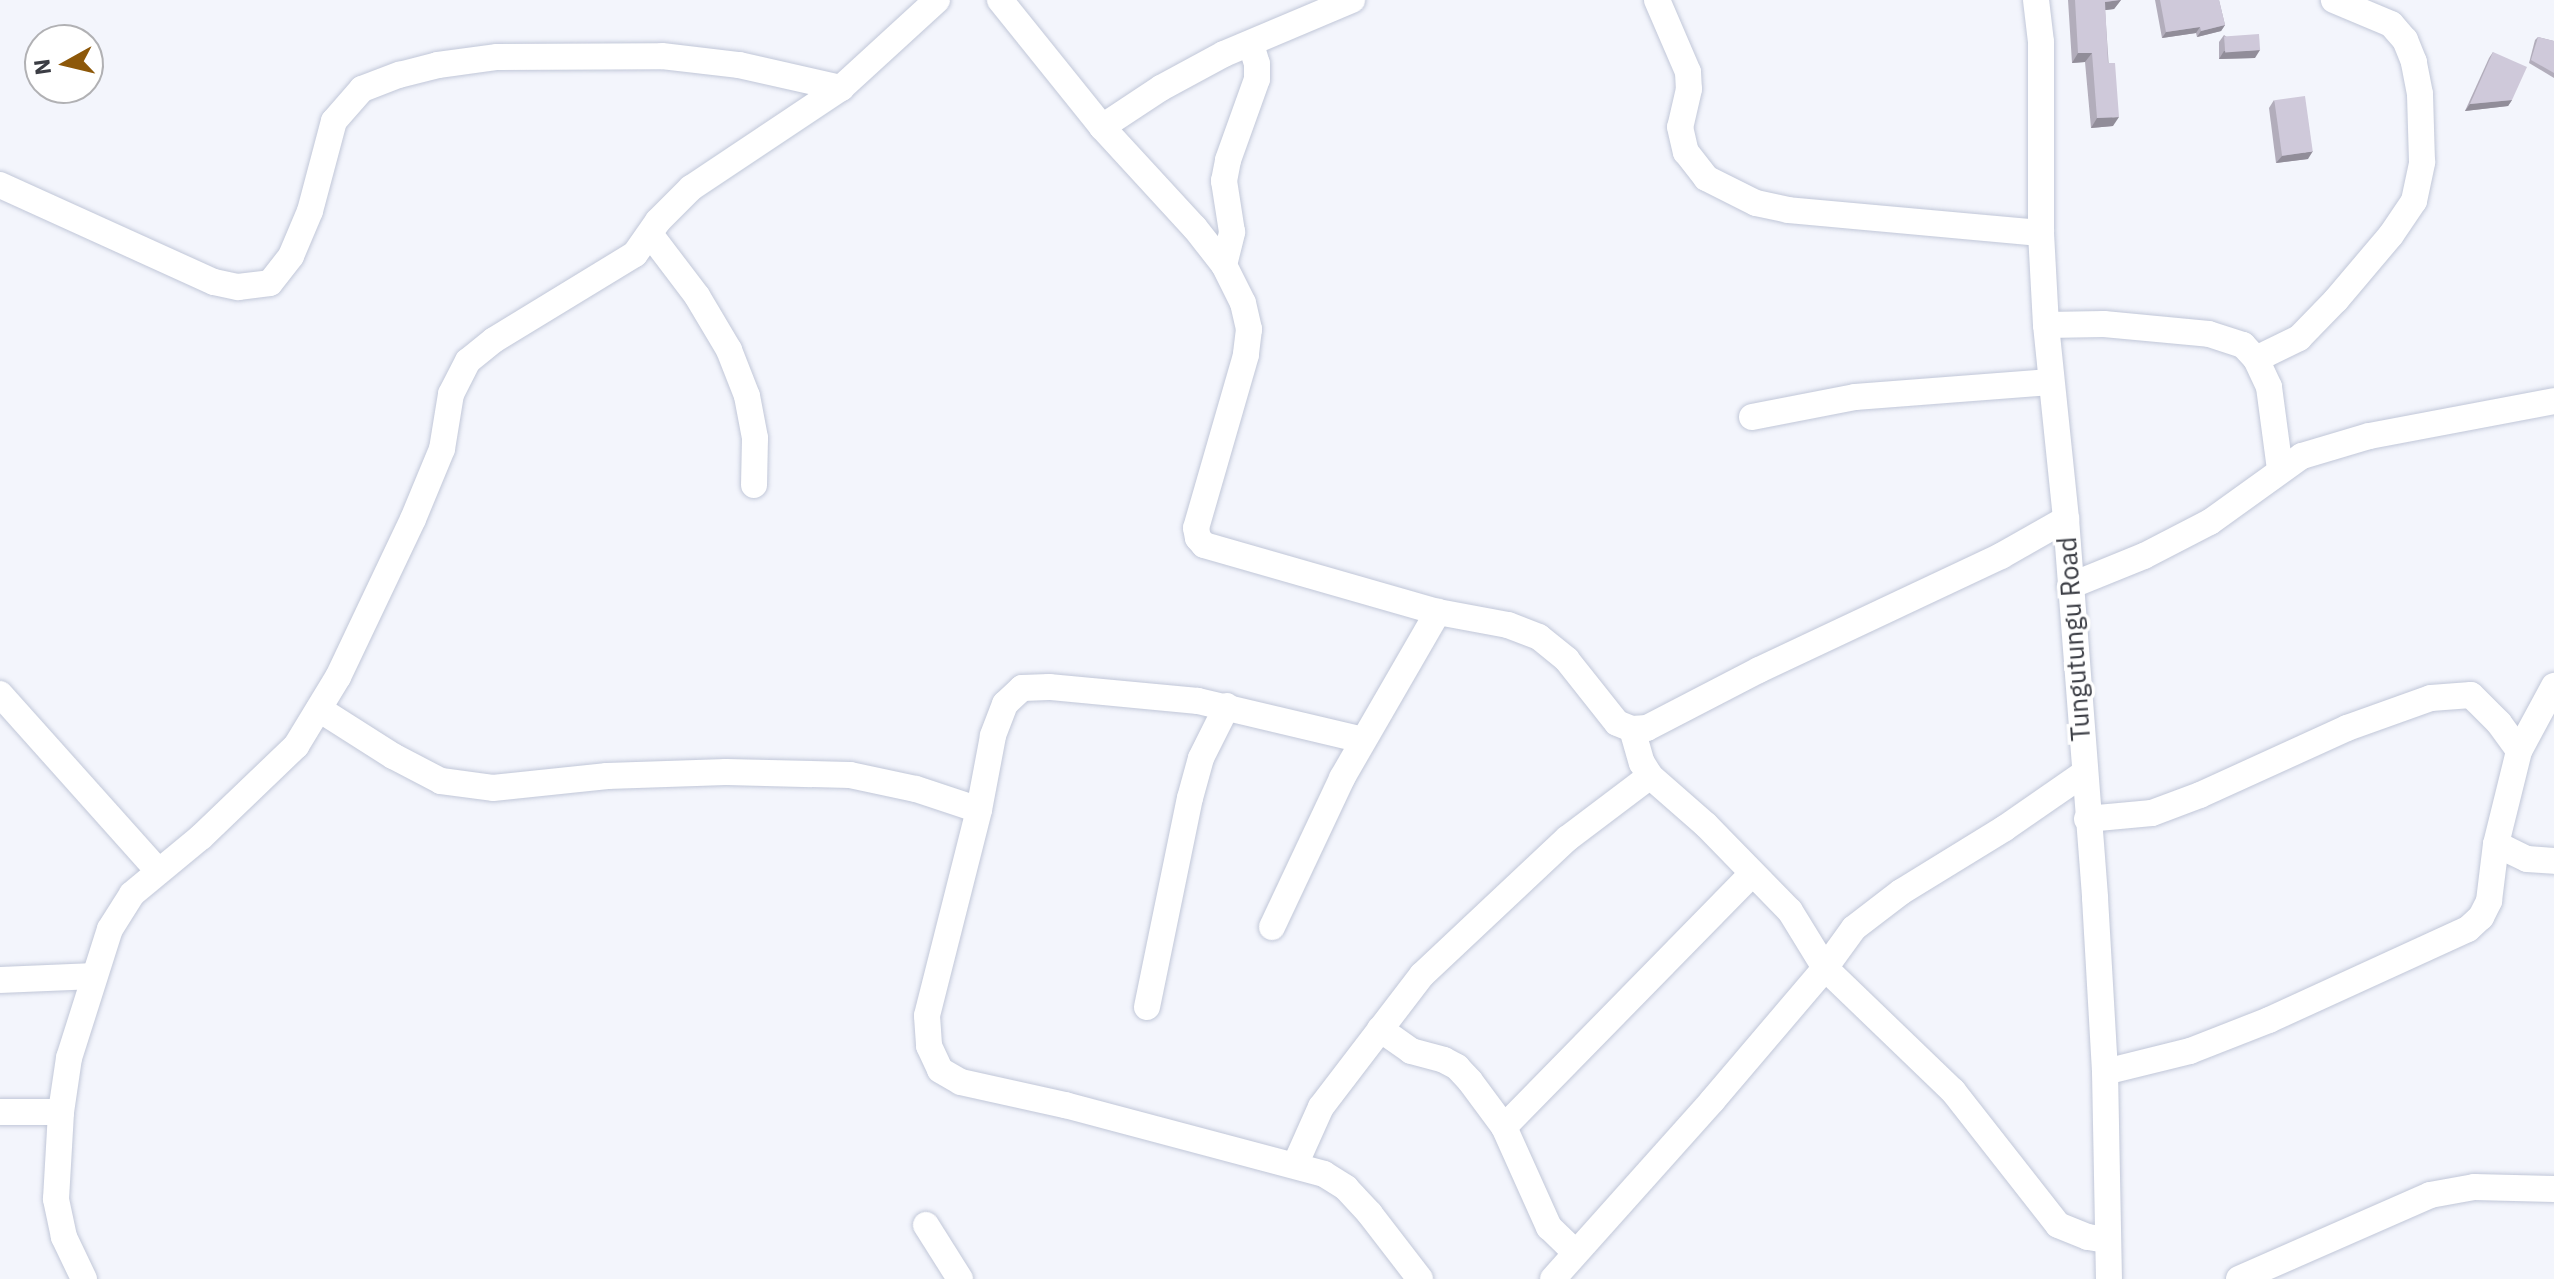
<!DOCTYPE html>
<style>
body{margin:0}
#map{position:relative;width:2554px;height:1279px;overflow:hidden;background:#f3f5fc;font-family:"IBM Plex Sans",sans-serif}
div>[style]{position:absolute}
.roads{filter:drop-shadow(0 0 2px #c1c7d8) drop-shadow(0 0 2px #c1c7d8)}
.minor>*{height:26px;margin:-13px;padding:0 13px;transform-origin:13px;border-radius:13px;background:#fff}
.wall>*{inset:0;background:#b2adbb}
.shaded-wall>*{inset:0;background:#918d99}
.building>*{inset:0;background:#cfc9da;transform-origin:0 0}
span{translate:-50% -50%;white-space:nowrap;text-align:center;line-height:1.15;-webkit-text-stroke:7px #fff;paint-order:stroke}
.street-label{font-size:26px;color:#3b3d44}
.north{position:absolute;left:24px;top:24px;width:80px;height:80px;box-sizing:border-box;background:#fff;border:2px solid #b1b1b4;border-radius:50%;rotate:262deg;font-size:22px;font-weight:700;line-height:32px;text-align:center;color:#3b3d44}
.north::after{content:'';display:block;margin:auto;width:28px;height:36px;background:#8d5809;clip-path:polygon(50% 0,100% 100%,50% 72%,0 100%)}
</style>
<div id="map">
<div class="roads">
<div class="minor">
<i style="left:1000px;top:0;width:163px;rotate:51.2deg"></i>
<i style="left:1102px;top:127px;width:137px;rotate:47.4deg"></i>
<i style="left:1195px;top:228px;width:47px;rotate:51.9deg"></i>
<i style="left:1224px;top:265px;width:42px;rotate:63.4deg"></i>
<i style="left:1243px;top:303px;width:27px;rotate:77deg"></i>
<i style="left:1249px;top:329px;width:26px;rotate:97deg"></i>
<i style="left:1246px;top:355px;width:180px;rotate:106.1deg"></i>
<i style="left:1196px;top:528px;width:10px;rotate:79deg"></i>
<i style="left:1198px;top:538px;width:9px;rotate:49deg"></i>
<i style="left:1204px;top:545px;width:243px;rotate:16deg"></i>
<i style="left:1438px;top:612px;width:71px;rotate:10.5deg"></i>
<i style="left:1508px;top:625px;width:33px;rotate:21deg"></i>
<i style="left:1539px;top:637px;width:36px;rotate:39deg"></i>
<i style="left:1567px;top:660px;width:80px;rotate:51.6deg"></i>
<i style="left:1617px;top:723px;width:16px;rotate:22deg"></i>
<i style="left:1632px;top:729px;width:15px;rotate:-4deg"></i>
<i style="left:1647px;top:728px;width:126px;rotate:-27.4deg"></i>
<i style="left:1759px;top:670px;width:268px;rotate:-25.2deg"></i>
<i style="left:2001px;top:556px;width:75px;rotate:-29.6deg"></i>
<i style="left:1657px;top:0;width:78px;rotate:66.7deg"></i>
<i style="left:1688px;top:72px;width:17px;rotate:87deg"></i>
<i style="left:1689px;top:89px;width:39px;rotate:103deg"></i>
<i style="left:1680px;top:127px;width:26px;rotate:77deg"></i>
<i style="left:1686px;top:152px;width:33px;rotate:52deg"></i>
<i style="left:1706px;top:178px;width:56px;rotate:26.6deg"></i>
<i style="left:1756px;top:203px;width:33px;rotate:12deg"></i>
<i style="left:1788px;top:210px;width:254px;rotate:5.2deg"></i>
<i style="left:2036px;top:0;width:42px;rotate:83.2deg"></i>
<i style="left:2041px;top:42px;width:191px;rotate:90deg"></i>
<i style="left:2041px;top:233px;width:92px;rotate:86.9deg"></i>
<i style="left:2046px;top:325px;width:195px;rotate:84.1deg"></i>
<i style="left:2066px;top:519px;width:380px;rotate:85.6deg"></i>
<i style="left:2095px;top:898px;width:174px;rotate:86.7deg"></i>
<i style="left:2105px;top:1072px;width:207px;rotate:88.9deg"></i>
<i style="left:1102px;top:127px;width:71px;rotate:-33.5deg"></i>
<i style="left:1161px;top:88px;width:72px;rotate:-28.4deg"></i>
<i style="left:1224px;top:54px;width:139px;rotate:-22.9deg"></i>
<i style="left:0;top:185px;width:235px;rotate:24.4deg"></i>
<i style="left:214px;top:282px;width:25px;rotate:12deg"></i>
<i style="left:238px;top:287px;width:32px;rotate:-7deg"></i>
<i style="left:270px;top:283px;width:34px;rotate:-52deg"></i>
<i style="left:291px;top:256px;width:49px;rotate:-67.1deg"></i>
<i style="left:310px;top:211px;width:93px;rotate:-75.1deg"></i>
<i style="left:334px;top:121px;width:43px;rotate:-48.8deg"></i>
<i style="left:362px;top:89px;width:40px;rotate:-21deg"></i>
<i style="left:399px;top:75px;width:40px;rotate:-14.4deg"></i>
<i style="left:438px;top:65px;width:60px;rotate:-7.7deg"></i>
<i style="left:497px;top:57px;width:165px;rotate:-0.3deg"></i>
<i style="left:662px;top:56px;width:78px;rotate:6.7deg"></i>
<i style="left:739px;top:65px;width:105px;rotate:12.7deg"></i>
<i style="left:650px;top:234px;width:78px;rotate:52.8deg"></i>
<i style="left:697px;top:296px;width:63px;rotate:59.3deg"></i>
<i style="left:729px;top:350px;width:49px;rotate:68.6deg"></i>
<i style="left:747px;top:396px;width:43px;rotate:79.2deg"></i>
<i style="left:755px;top:438px;width:47px;rotate:91.2deg"></i>
<i style="left:1224px;top:265px;width:34px;rotate:-76deg"></i>
<i style="left:1232px;top:232px;width:52px;rotate:-98.9deg"></i>
<i style="left:1224px;top:181px;width:21px;rotate:-79deg"></i>
<i style="left:1228px;top:160px;width:86px;rotate:-70.3deg"></i>
<i style="left:1257px;top:79px;width:15px;rotate:-90deg"></i>
<i style="left:1257px;top:64px;width:21px;rotate:-107deg"></i>
<i style="left:2046px;top:325px;width:58px;rotate:-1deg"></i>
<i style="left:2104px;top:324px;width:105px;rotate:5.4deg"></i>
<i style="left:2209px;top:334px;width:36px;rotate:18deg"></i>
<i style="left:2243px;top:345px;width:19px;rotate:47deg"></i>
<i style="left:2256px;top:359px;width:31px;rotate:65deg"></i>
<i style="left:2269px;top:387px;width:83px;rotate:82.4deg"></i>
<i style="left:2256px;top:359px;width:48px;rotate:-26deg"></i>
<i style="left:2299px;top:338px;width:53px;rotate:-45.8deg"></i>
<i style="left:2336px;top:300px;width:85px;rotate:-49.8deg"></i>
<i style="left:2391px;top:235px;width:41px;rotate:-55.9deg"></i>
<i style="left:2414px;top:201px;width:40px;rotate:-78deg"></i>
<i style="left:2422px;top:162px;width:68px;rotate:-91.7deg"></i>
<i style="left:2420px;top:94px;width:33px;rotate:-101deg"></i>
<i style="left:2414px;top:62px;width:24px;rotate:-112deg"></i>
<i style="left:2405px;top:40px;width:21px;rotate:-131deg"></i>
<i style="left:2391px;top:24px;width:62px;rotate:-157.2deg"></i>
<i style="left:1752px;top:417px;width:105px;rotate:-11deg"></i>
<i style="left:1855px;top:397px;width:196px;rotate:-4.4deg"></i>
<i style="left:2070px;top:586px;width:80px;rotate:-22.1deg"></i>
<i style="left:2144px;top:556px;width:74px;rotate:-27.3deg"></i>
<i style="left:2210px;top:522px;width:113px;rotate:-35.7deg"></i>
<i style="left:2302px;top:456px;width:70px;rotate:-16.6deg"></i>
<i style="left:2369px;top:436px;width:188px;rotate:-10.7deg"></i>
<i style="left:0;top:694px;width:237px;rotate:48.2deg"></i>
<i style="left:319px;top:709px;width:88px;rotate:32.4deg"></i>
<i style="left:393px;top:756px;width:54px;rotate:27.5deg"></i>
<i style="left:441px;top:781px;width:52px;rotate:7.7deg"></i>
<i style="left:493px;top:788px;width:115px;rotate:-6deg"></i>
<i style="left:607px;top:776px;width:119px;rotate:-1.9deg"></i>
<i style="left:726px;top:772px;width:124px;rotate:1.4deg"></i>
<i style="left:850px;top:775px;width:67px;rotate:12deg"></i>
<i style="left:916px;top:789px;width:66px;rotate:18.4deg"></i>
<i style="left:1632px;top:729px;width:35px;rotate:74deg"></i>
<i style="left:1642px;top:763px;width:15px;rotate:58deg"></i>
<i style="left:1650px;top:776px;width:74px;rotate:41.2deg"></i>
<i style="left:1706px;top:825px;width:120px;rotate:45.7deg"></i>
<i style="left:1790px;top:911px;width:67px;rotate:58.4deg"></i>
<i style="left:1825px;top:968px;width:178px;rotate:43.9deg"></i>
<i style="left:1953px;top:1091px;width:170px;rotate:51.9deg"></i>
<i style="left:2058px;top:1225px;width:32px;rotate:22deg"></i>
<i style="left:2088px;top:1237px;width:20px;rotate:9deg"></i>
<i style="left:1363px;top:740px;width:170px;rotate:-166.7deg"></i>
<i style="left:1198px;top:701px;width:150px;rotate:-174.6deg"></i>
<i style="left:1049px;top:687px;width:27px;rotate:178deg"></i>
<i style="left:1022px;top:688px;width:23px;rotate:137deg"></i>
<i style="left:1005px;top:704px;width:34px;rotate:111deg"></i>
<i style="left:993px;top:736px;width:75px;rotate:100.7deg"></i>
<i style="left:979px;top:810px;width:212px;rotate:104.2deg"></i>
<i style="left:927px;top:1016px;width:30px;rotate:86deg"></i>
<i style="left:929px;top:1046px;width:26px;rotate:65deg"></i>
<i style="left:940px;top:1070px;width:24px;rotate:30deg"></i>
<i style="left:961px;top:1082px;width:107px;rotate:12.5deg"></i>
<i style="left:1065px;top:1105px;width:268px;rotate:14.9deg"></i>
<i style="left:1324px;top:1174px;width:26px;rotate:32deg"></i>
<i style="left:1346px;top:1188px;width:35px;rotate:47deg"></i>
<i style="left:1370px;top:1214px;width:82px;rotate:52.4deg"></i>
<i style="left:2087px;top:819px;width:65px;rotate:-5.3deg"></i>
<i style="left:2152px;top:813px;width:51px;rotate:-20.6deg"></i>
<i style="left:2200px;top:795px;width:162px;rotate:-24.5deg"></i>
<i style="left:2347px;top:728px;width:89px;rotate:-19.7deg"></i>
<i style="left:2431px;top:698px;width:40px;rotate:-4.3deg"></i>
<i style="left:2471px;top:695px;width:40px;rotate:45deg"></i>
<i style="left:2499px;top:723px;width:34px;rotate:54deg"></i>
<i style="left:2496px;top:844px;width:34px;rotate:26deg"></i>
<i style="left:2527px;top:859px;width:27px;rotate:4deg"></i>
<i style="left:1272px;top:927px;width:165px;rotate:-64.8deg"></i>
<i style="left:1342px;top:778px;width:192px;rotate:-60deg"></i>
<i style="left:0;top:980px;width:94px;rotate:-2.4deg"></i>
<i style="left:1147px;top:1007px;width:213px;rotate:-78.4deg"></i>
<i style="left:1190px;top:798px;width:41px;rotate:-74.6deg"></i>
<i style="left:1201px;top:758px;width:58px;rotate:-63.4deg"></i>
<i style="left:1380px;top:1029px;width:38px;rotate:35deg"></i>
<i style="left:1411px;top:1051px;width:34px;rotate:15deg"></i>
<i style="left:1444px;top:1060px;width:15px;rotate:28deg"></i>
<i style="left:1457px;top:1067px;width:19px;rotate:47deg"></i>
<i style="left:1470px;top:1081px;width:57px;rotate:53.5deg"></i>
<i style="left:1504px;top:1127px;width:110px;rotate:65.8deg"></i>
<i style="left:1549px;top:1227px;width:35px;rotate:44deg"></i>
<i style="left:2105px;top:1072px;width:88px;rotate:-13.9deg"></i>
<i style="left:2190px;top:1051px;width:85px;rotate:-21.4deg"></i>
<i style="left:2269px;top:1020px;width:219px;rotate:-24.6deg"></i>
<i style="left:2468px;top:929px;width:18px;rotate:-43deg"></i>
<i style="left:2481px;top:917px;width:18px;rotate:-63deg"></i>
<i style="left:2489px;top:901px;width:57px;rotate:-83deg"></i>
<i style="left:2496px;top:844px;width:96px;rotate:-76.1deg"></i>
<i style="left:2519px;top:751px;width:74px;rotate:-61.7deg"></i>
<i style="left:0;top:1112px;width:61px"></i>
<i style="left:1504px;top:1127px;width:354px;rotate:-45.6deg"></i>
<i style="left:1295px;top:1165px;width:64px;rotate:-65.9deg"></i>
<i style="left:1321px;top:1107px;width:166px;rotate:-52.6deg"></i>
<i style="left:1422px;top:975px;width:200px;rotate:-43.2deg"></i>
<i style="left:1568px;top:838px;width:103px;rotate:-37.1deg"></i>
<i style="left:926px;top:1225px;width:64px;rotate:57.8deg"></i>
<i style="left:84px;top:1279px;width:47px;rotate:-115.5deg"></i>
<i style="left:64px;top:1237px;width:39px;rotate:-102deg"></i>
<i style="left:56px;top:1199px;width:87px;rotate:-86.7deg"></i>
<i style="left:61px;top:1112px;width:55px;rotate:-81.6deg"></i>
<i style="left:69px;top:1058px;width:135px;rotate:-72.4deg"></i>
<i style="left:110px;top:929px;width:41px;rotate:-57.8deg"></i>
<i style="left:132px;top:894px;width:89px;rotate:-39.6deg"></i>
<i style="left:201px;top:837px;width:132px;rotate:-43.8deg"></i>
<i style="left:296px;top:746px;width:81px;rotate:-58.7deg"></i>
<i style="left:338px;top:677px;width:175px;rotate:-64.6deg"></i>
<i style="left:413px;top:519px;width:76px;rotate:-67.5deg"></i>
<i style="left:442px;top:449px;width:56px;rotate:-80.7deg"></i>
<i style="left:451px;top:394px;width:37px;rotate:-63deg"></i>
<i style="left:468px;top:361px;width:33px;rotate:-39deg"></i>
<i style="left:494px;top:340px;width:165px;rotate:-31.4deg"></i>
<i style="left:635px;top:254px;width:40px;rotate:-55.1deg"></i>
<i style="left:658px;top:221px;width:47px;rotate:-45deg"></i>
<i style="left:691px;top:188px;width:180px;rotate:-33.7deg"></i>
<i style="left:841px;top:88px;width:130px;rotate:-42.5deg"></i>
<i style="left:1553px;top:1279px;width:239px;rotate:-48.2deg"></i>
<i style="left:1712px;top:1101px;width:175px;rotate:-49.6deg"></i>
<i style="left:1825px;top:968px;width:49px;rotate:-54.1deg"></i>
<i style="left:1854px;top:928px;width:59px;rotate:-37.5deg"></i>
<i style="left:1901px;top:892px;width:122px;rotate:-31.6deg"></i>
<i style="left:2005px;top:828px;width:95px;rotate:-34.7deg"></i>
<i style="left:2239px;top:1279px;width:209px;rotate:-23.7deg"></i>
<i style="left:2430px;top:1195px;width:45px;rotate:-10.3deg"></i>
<i style="left:2474px;top:1187px;width:80px;rotate:1.4deg"></i>
</div>
</div>
<div class="wall">
<i style="clip-path:polygon(2068px 0,2121px 0,2114px 9px,2105px 10px,2113px 126px,2091px 128px,2085px 62px,2072px 63px)"></i>
<i style="clip-path:polygon(2155px 0,2219px 0,2225px 25px,2221px 31px,2197px 37px,2196px 33px,2162px 38px)"></i>
<i style="clip-path:polygon(2224px 35px,2255px 58px,2219px 59px,2219px 42px)"></i>
<i style="clip-path:polygon(2538px 37px,2554px 41px,2554px 78px,2529px 63px,2535px 40px)"></i>
<i style="clip-path:polygon(2493px 52px,2512px 100px,2508px 106px,2465px 111px,2489px 58px)"></i>
<i style="clip-path:polygon(2274px 100px,2308px 159px,2276px 163px,2269px 108px)"></i>
</div>
<div class="shaded-wall">
<i style="clip-path:polygon(2121px 0,2114px 9px,2098px 11px,2105px 2px)"></i>
<i style="clip-path:polygon(2225px 25px,2221px 31px,2197px 37px,2201px 31px)"></i>
<i style="clip-path:polygon(2200px 27px,2196px 33px,2162px 38px,2166px 32px)"></i>
<i style="clip-path:polygon(2260px 50px,2255px 58px,2219px 59px,2224px 51px)"></i>
<i style="clip-path:polygon(2078px 53px,2092px 53px,2085px 62px,2072px 63px)"></i>
<i style="clip-path:polygon(2512px 100px,2508px 106px,2465px 111px,2470px 104px)"></i>
<i style="clip-path:polygon(2119px 117px,2113px 126px,2091px 128px,2097px 118px)"></i>
<i style="clip-path:polygon(2313px 151px,2308px 159px,2276px 163px,2282px 156px)"></i>
</div>
<div class="building">
<i style="clip-path:polygon(2075px 0,2119px 0,2105px 2px,2108px 63px,2115px 63px,2119px 117px,2097px 118px,2092px 53px,2078px 53px)"></i>
<i style="clip-path:polygon(2160px 0,2219px 0,2225px 25px,2201px 31px,2200px 27px,2166px 32px)"></i>
<i style="left:2259px;top:34px;width:16px;height:35px;rotate:86deg"></i>
<i style="clip-path:polygon(2538px 37px,2554px 41px,2554px 73px,2531px 60px)"></i>
<i style="clip-path:polygon(2493px 52px,2527px 67px,2512px 100px,2470px 104px)"></i>
<i style="left:2305px;top:96px;width:56px;height:31px;rotate:82deg"></i>
</div>
<div class="street-label">
<span style="left:2074px;top:639px;rotate:-94deg">Tungutungu Road</span>
</div>
<div class="north">N</div>
</div>
